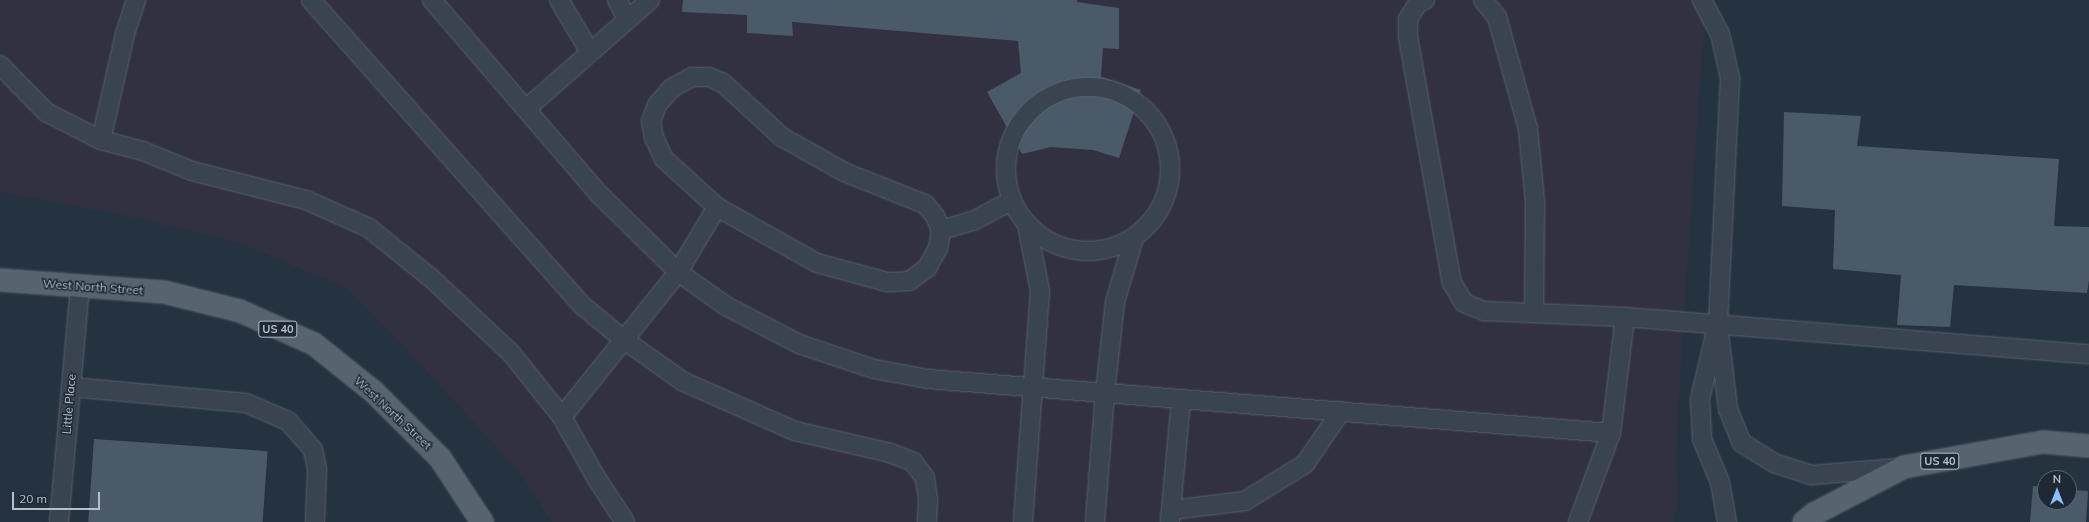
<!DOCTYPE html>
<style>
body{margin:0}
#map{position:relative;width:2089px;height:522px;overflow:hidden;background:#253340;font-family:Mulish,sans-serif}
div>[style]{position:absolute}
.medical>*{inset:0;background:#323141}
.building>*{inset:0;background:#4b5a69;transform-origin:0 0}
.roads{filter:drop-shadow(0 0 1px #57626e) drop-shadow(0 0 1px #57626e)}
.lane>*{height:18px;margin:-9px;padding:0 9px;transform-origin:9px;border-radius:9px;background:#394450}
.lane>.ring{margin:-9px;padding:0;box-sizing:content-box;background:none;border:18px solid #394450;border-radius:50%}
.primary>*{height:22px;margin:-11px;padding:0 11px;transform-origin:11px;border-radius:11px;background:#576470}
span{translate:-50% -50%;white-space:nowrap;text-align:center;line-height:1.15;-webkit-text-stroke:3px #1e2935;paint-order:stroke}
.shield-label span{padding:1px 3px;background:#1e2935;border:1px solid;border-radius:3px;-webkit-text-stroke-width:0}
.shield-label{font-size:11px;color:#b6bfcb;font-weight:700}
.street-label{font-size:12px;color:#b6bfcb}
.north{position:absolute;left:2037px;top:470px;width:40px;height:40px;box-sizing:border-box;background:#1e2935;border:1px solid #5b6571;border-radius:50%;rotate:0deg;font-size:11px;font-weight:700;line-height:16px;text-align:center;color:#b6bfcb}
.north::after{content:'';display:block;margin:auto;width:14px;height:18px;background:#8cbef9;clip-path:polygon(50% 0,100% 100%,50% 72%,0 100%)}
.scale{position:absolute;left:12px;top:492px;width:88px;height:18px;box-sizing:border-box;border:2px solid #b6bfcb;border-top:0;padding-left:5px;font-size:12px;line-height:14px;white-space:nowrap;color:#b6bfcb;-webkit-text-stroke:3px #1e2935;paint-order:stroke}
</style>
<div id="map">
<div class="medical">
<i style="clip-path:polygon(0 0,1710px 0,1702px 51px,1681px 360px,1676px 460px,1679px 502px,1673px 522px,552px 522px,521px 474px,427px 371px,348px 289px,243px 244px,127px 216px,0 192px)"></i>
</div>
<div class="building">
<i style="clip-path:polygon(683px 0,1077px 0,1077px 2px,1119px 8px,1119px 49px,1103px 48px,1101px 77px,1141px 90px,1119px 158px,1093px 150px,1051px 147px,1022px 154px,987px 92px,1021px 73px,1018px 41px,792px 22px,793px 36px,747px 33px,747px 15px,682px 12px)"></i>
<i style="clip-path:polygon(1784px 112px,1861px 116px,1857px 146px,2059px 159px,2054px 226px,2089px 227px,2089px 280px,2087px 293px,1954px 285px,1950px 327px,1897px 325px,1901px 275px,1833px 269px,1835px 210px,1782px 206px)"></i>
<i style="left:94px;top:439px;width:174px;height:83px;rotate:4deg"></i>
<i style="clip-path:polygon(2033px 486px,2045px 487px,2045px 502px,2069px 502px,2069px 490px,2088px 491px,2086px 522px,2030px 522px)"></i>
</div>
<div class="roads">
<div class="lane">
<i style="left:311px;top:0;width:409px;rotate:48.4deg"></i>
<i style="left:583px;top:306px;width:52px;rotate:39.5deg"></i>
<i style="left:623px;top:339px;width:72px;rotate:35.4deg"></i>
<i style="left:682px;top:381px;width:124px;rotate:23.9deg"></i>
<i style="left:795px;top:431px;width:98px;rotate:13deg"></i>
<i style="left:890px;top:453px;width:25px;rotate:21deg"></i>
<i style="left:913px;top:462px;width:20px;rotate:53deg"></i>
<i style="left:925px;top:478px;width:22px;rotate:82deg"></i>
<i style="left:928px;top:500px;width:22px;rotate:93deg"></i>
<i style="left:432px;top:0;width:256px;rotate:49.3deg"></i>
<i style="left:599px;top:194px;width:111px;rotate:44.6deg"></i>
<i style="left:678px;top:272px;width:59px;rotate:35.3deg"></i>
<i style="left:726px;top:306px;width:82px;rotate:27.5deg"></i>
<i style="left:799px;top:344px;width:79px;rotate:18.4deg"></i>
<i style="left:874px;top:369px;width:55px;rotate:10.5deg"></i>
<i style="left:928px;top:379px;width:685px;rotate:4.52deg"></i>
<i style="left:559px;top:0;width:61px;rotate:59.2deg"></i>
<i style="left:617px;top:0;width:21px;rotate:62deg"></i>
<i style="left:1425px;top:0;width:8px;rotate:157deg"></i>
<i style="left:1418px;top:3px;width:19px;rotate:122deg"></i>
<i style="left:1408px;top:19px;width:18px;rotate:90deg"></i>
<i style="left:1408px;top:37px;width:250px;rotate:79.9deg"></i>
<i style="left:1452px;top:283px;width:23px;rotate:59deg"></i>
<i style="left:1464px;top:303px;width:22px;rotate:22deg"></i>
<i style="left:1484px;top:311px;width:141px;rotate:2.4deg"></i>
<i style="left:1625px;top:317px;width:465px;rotate:4.6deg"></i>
<i style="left:1483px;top:0;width:22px;rotate:51deg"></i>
<i style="left:1497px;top:17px;width:116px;rotate:74.5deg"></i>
<i style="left:1528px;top:129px;width:73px;rotate:84.5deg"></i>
<i style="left:1535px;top:202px;width:111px;rotate:90.5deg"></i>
<i style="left:1702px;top:0;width:38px;rotate:62deg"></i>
<i style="left:1720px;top:34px;width:45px;rotate:77.2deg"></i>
<i style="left:1730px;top:78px;width:247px;rotate:92.8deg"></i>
<i style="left:1718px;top:325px;width:85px;rotate:83.2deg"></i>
<i style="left:1728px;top:409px;width:37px;rotate:68deg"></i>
<i style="left:1742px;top:443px;width:38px;rotate:32deg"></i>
<i style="left:1774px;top:463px;width:40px;rotate:18deg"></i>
<i style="left:1812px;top:475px;width:87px;rotate:-4.6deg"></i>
<i style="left:0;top:65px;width:66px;rotate:45.6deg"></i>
<i style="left:46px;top:112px;width:62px;rotate:27deg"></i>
<i style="left:101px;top:140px;width:43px;rotate:14.7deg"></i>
<i style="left:143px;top:151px;width:53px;rotate:22.2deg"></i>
<i style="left:192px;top:171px;width:118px;rotate:14.3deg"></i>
<i style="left:306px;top:200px;width:69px;rotate:24deg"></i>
<i style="left:369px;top:228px;width:80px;rotate:38.9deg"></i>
<i style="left:431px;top:278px;width:110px;rotate:43.2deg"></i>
<i style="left:511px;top:353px;width:82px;rotate:51.4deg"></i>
<i style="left:562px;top:417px;width:71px;rotate:60.6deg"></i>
<i style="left:597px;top:479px;width:51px;rotate:56.9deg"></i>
<i class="ring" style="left:1006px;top:87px;width:146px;height:146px"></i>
<i style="left:526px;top:109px;width:165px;rotate:-41.3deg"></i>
<i style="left:101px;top:140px;width:109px;rotate:-77.2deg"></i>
<i style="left:125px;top:34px;width:36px;rotate:-72deg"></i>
<i style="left:941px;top:230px;width:18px;rotate:99deg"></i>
<i style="left:938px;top:248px;width:23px;rotate:119deg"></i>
<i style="left:927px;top:268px;width:22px;rotate:144deg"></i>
<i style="left:909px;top:281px;width:22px;rotate:177deg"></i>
<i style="left:887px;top:282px;width:73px;rotate:-164.8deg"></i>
<i style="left:817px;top:263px;width:115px;rotate:-150.8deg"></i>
<i style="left:717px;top:207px;width:72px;rotate:-137.8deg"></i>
<i style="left:664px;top:159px;width:23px;rotate:-115deg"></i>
<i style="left:654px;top:138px;width:17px;rotate:-100deg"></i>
<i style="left:651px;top:121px;width:17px;rotate:-69deg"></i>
<i style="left:657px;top:105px;width:23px;rotate:-49deg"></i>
<i style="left:672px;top:88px;width:23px;rotate:-29deg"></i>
<i style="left:692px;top:77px;width:17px"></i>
<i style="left:709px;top:77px;width:15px;rotate:23deg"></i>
<i style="left:723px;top:83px;width:80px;rotate:42.5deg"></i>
<i style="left:782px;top:137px;width:71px;rotate:29.4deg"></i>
<i style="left:844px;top:172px;width:87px;rotate:21.6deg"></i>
<i style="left:925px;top:204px;width:16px;rotate:50deg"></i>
<i style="left:935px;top:216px;width:15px;rotate:67deg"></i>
<i style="left:941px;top:230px;width:33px;rotate:-16deg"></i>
<i style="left:973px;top:221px;width:43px;rotate:-27.8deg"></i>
<i style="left:1715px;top:335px;width:66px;rotate:103.2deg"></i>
<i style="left:1700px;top:399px;width:40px;rotate:87.1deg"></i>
<i style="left:1702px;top:439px;width:47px;rotate:67.3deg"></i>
<i style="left:1720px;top:482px;width:41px;rotate:80.1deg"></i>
<i style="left:71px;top:387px;width:176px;rotate:5.2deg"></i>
<i style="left:246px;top:403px;width:46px;rotate:23.2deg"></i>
<i style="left:288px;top:421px;width:38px;rotate:49deg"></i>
<i style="left:313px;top:450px;width:19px;rotate:78deg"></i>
<i style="left:317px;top:469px;width:53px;rotate:92.2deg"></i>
<i style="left:562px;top:417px;width:186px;rotate:-51.3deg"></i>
<i style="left:678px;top:272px;width:76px;rotate:-59deg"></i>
<i style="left:1171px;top:510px;width:75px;rotate:-6.9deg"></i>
<i style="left:1245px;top:501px;width:70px;rotate:-31.7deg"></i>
<i style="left:1305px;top:464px;width:64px;rotate:-55.8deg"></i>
<i style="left:1170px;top:521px;width:122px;rotate:-84.8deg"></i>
<i style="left:59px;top:522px;width:237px;rotate:-84.9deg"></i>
<i style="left:1023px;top:522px;width:232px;rotate:-85.8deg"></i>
<i style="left:1040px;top:291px;width:67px;rotate:-101.1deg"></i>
<i style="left:1095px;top:522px;width:129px;rotate:-85.6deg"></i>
<i style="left:1105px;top:393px;width:92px;rotate:-83.7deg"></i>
<i style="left:1115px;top:302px;width:67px;rotate:-73.5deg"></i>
<i style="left:1578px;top:522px;width:95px;rotate:-69.7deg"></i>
<i style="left:1611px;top:433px;width:117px;rotate:-83.1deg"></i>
</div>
<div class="primary">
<i style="left:0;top:280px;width:164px;rotate:4.2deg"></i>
<i style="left:164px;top:292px;width:78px;rotate:14deg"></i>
<i style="left:240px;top:311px;width:81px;rotate:24deg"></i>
<i style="left:314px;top:344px;width:77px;rotate:38.7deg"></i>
<i style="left:374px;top:392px;width:93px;rotate:45deg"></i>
<i style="left:440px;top:458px;width:77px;rotate:56.7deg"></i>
<i style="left:1804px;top:522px;width:13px;rotate:-39deg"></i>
<i style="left:1814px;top:514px;width:102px;rotate:-27.6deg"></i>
<i style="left:1904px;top:467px;width:141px;rotate:-10.2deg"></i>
<i style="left:2043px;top:442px;width:46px;rotate:5deg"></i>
</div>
</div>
<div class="shield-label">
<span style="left:278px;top:329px">US 40</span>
<span style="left:1940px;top:461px">US 40</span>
</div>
<div class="street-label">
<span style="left:93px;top:287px;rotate:4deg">West North Street</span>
<span style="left:69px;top:404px;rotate:-85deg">Little Place</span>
<span style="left:393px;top:413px;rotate:43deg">West North Street</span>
</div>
<div class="north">N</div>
<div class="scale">20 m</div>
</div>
